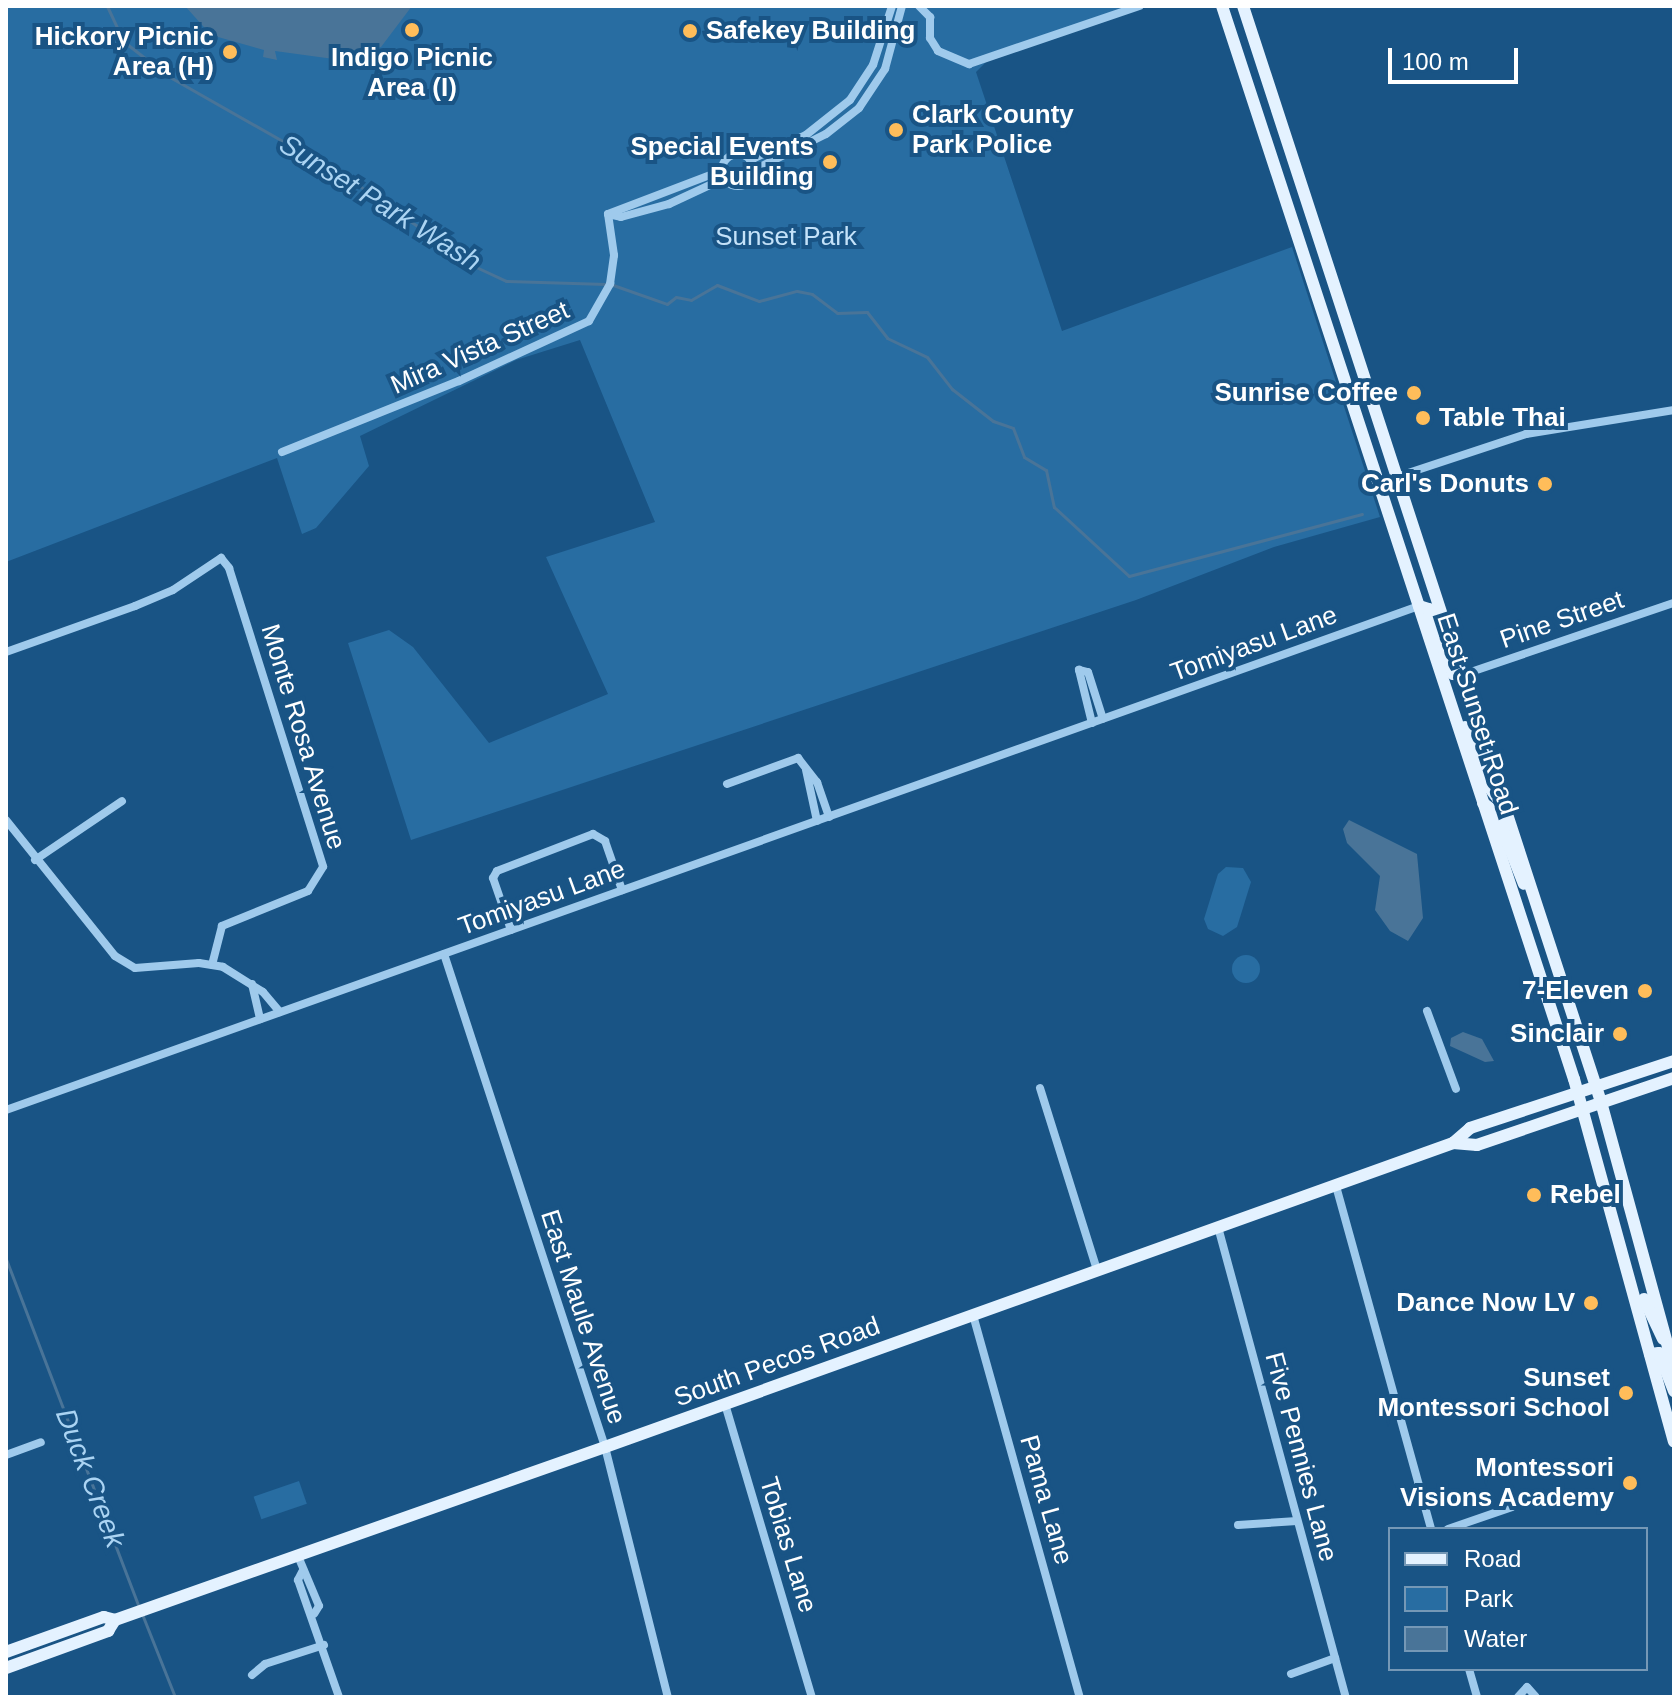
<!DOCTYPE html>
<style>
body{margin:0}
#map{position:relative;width:1680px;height:1703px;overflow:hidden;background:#195485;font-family:Arial,sans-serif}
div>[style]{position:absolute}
.green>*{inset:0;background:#286da2;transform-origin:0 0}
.round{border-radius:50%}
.water>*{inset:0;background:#497498}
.stream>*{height:3px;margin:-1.5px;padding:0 1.5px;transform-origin:1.5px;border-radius:1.5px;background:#497498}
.street>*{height:8px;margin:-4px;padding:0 4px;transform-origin:4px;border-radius:4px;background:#9fcaec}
.street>.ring{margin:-4px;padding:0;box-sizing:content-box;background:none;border:8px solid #9fcaec;border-radius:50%}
.primary>*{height:12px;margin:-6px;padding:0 6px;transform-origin:6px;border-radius:6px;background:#e4f2ff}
.dots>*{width:22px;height:22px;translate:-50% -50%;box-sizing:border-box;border:4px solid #195485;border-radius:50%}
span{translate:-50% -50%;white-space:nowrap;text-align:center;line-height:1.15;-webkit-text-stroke:8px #195485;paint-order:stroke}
.poi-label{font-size:26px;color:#fff;font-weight:700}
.left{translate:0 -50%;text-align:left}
.right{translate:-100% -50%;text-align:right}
.park-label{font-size:26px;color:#c4e2f9}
.street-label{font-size:26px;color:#fff}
.water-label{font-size:28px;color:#abd4f3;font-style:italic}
.frame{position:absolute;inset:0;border:8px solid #fff;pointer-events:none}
.legend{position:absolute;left:1388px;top:1527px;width:260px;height:144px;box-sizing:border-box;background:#195485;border:2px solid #7598b6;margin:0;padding:10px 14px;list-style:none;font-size:24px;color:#fff}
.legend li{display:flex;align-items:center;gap:16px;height:40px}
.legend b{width:40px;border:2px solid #7598b6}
.scale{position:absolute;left:1388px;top:48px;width:130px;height:36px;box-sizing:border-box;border:4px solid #fff;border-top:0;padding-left:10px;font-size:24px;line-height:28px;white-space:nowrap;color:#fff;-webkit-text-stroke:6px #195485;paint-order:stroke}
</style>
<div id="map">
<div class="green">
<i style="clip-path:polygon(6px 6px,1139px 6px,987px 61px,976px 72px,1062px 331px,1292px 247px,1380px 517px,1274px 547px,1136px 600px,411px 840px,348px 643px,389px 630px,413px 647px,489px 743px,608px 694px,546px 557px,655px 522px,580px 340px,516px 360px,360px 436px,369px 466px,316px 528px,302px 534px,277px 458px,6px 562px)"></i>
<i style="clip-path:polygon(1226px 867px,1243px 868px,1251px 882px,1237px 927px,1223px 936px,1208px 929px,1204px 919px,1218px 874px)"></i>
<i class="round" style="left:1232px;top:955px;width:28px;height:28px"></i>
<i style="left:299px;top:1481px;width:24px;height:48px;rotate:71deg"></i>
</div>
<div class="water">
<i style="clip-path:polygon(185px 6px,412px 6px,381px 47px,341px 60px,275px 51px,277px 60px,263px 57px,264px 50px,211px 35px)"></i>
<i style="clip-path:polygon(1349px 820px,1417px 854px,1423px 918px,1408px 941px,1390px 931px,1375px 910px,1380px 876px,1347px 843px,1343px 829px)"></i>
<i style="clip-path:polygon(1463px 1032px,1482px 1039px,1494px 1061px,1485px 1062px,1450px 1046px,1451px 1038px)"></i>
</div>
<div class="stream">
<i style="left:107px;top:6px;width:38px;rotate:65deg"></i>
<i style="left:123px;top:41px;width:57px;rotate:37.9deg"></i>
<i style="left:168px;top:76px;width:210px;rotate:29.6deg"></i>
<i style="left:351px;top:180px;width:152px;rotate:34.8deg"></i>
<i style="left:476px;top:267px;width:33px;rotate:25deg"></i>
<i style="left:506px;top:281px;width:100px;rotate:1.7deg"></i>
<i style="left:613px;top:285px;width:57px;rotate:19.4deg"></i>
<i style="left:667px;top:304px;width:11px;rotate:-38deg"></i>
<i style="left:676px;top:297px;width:15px;rotate:11deg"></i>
<i style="left:691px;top:300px;width:30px;rotate:-30deg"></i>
<i style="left:717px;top:285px;width:45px;rotate:20.9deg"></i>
<i style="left:759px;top:301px;width:39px;rotate:-15deg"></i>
<i style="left:797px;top:291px;width:15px;rotate:11deg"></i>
<i style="left:812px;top:294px;width:31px;rotate:37deg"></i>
<i style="left:837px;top:313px;width:30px;rotate:-2deg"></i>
<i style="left:867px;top:312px;width:33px;rotate:52deg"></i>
<i style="left:887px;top:338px;width:44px;rotate:25.4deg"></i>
<i style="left:927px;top:357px;width:41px;rotate:52deg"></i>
<i style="left:952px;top:389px;width:52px;rotate:38deg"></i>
<i style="left:993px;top:421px;width:21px;rotate:19deg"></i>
<i style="left:1013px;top:428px;width:31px;rotate:69deg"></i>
<i style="left:1024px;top:457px;width:26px;rotate:31deg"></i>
<i style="left:1046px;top:470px;width:38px;rotate:78deg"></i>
<i style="left:1054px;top:507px;width:102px;rotate:42.6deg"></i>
<i style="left:1129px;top:576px;width:241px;rotate:-14.9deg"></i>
<i style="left:6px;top:1259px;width:373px;rotate:69.1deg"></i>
<i style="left:142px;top:1614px;width:89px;rotate:68.3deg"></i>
</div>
<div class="street">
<i style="left:919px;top:6px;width:16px;rotate:45deg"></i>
<i style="left:930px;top:17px;width:21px;rotate:90deg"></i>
<i style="left:930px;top:38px;width:15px;rotate:58deg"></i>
<i style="left:938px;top:51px;width:34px;rotate:23deg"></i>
<i style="left:969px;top:64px;width:180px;rotate:-18.8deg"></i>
<i class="ring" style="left:722px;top:154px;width:24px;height:24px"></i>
<i style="left:750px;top:160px;width:61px;rotate:-24.1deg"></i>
<i style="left:806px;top:135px;width:56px;rotate:-38.5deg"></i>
<i style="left:850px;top:100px;width:42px;rotate:-56.7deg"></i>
<i style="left:873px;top:65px;width:62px;rotate:-72.1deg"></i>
<i style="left:754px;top:170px;width:80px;rotate:-26.6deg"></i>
<i style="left:826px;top:134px;width:42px;rotate:-38.2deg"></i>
<i style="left:859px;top:108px;width:47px;rotate:-56.3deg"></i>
<i style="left:885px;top:69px;width:65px;rotate:-74.9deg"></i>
<i style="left:608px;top:214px;width:13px;rotate:13deg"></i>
<i style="left:621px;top:217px;width:50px;rotate:-15.2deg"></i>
<i style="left:669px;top:204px;width:62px;rotate:-24.9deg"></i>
<i style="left:608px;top:214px;width:123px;rotate:-20.9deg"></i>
<i style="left:282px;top:452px;width:191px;rotate:-21.9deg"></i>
<i style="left:459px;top:381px;width:143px;rotate:-24.8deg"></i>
<i style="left:589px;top:321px;width:43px;rotate:-60.4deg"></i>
<i style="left:610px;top:284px;width:29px;rotate:-82deg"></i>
<i style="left:614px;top:255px;width:41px;rotate:-98.3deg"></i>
<i style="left:1378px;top:483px;width:156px;rotate:-18.3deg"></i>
<i style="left:1526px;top:434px;width:150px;rotate:-9.2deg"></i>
<i style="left:6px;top:652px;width:137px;rotate:-19.6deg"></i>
<i style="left:135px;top:606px;width:41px;rotate:-22.8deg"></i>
<i style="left:173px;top:590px;width:58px;rotate:-33.7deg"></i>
<i style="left:221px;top:558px;width:13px;rotate:51deg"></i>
<i style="left:229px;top:568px;width:313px;rotate:72.5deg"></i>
<i style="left:323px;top:867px;width:28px;rotate:122deg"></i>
<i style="left:308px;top:891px;width:93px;rotate:157.9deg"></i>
<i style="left:222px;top:926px;width:40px;rotate:104.4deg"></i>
<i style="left:1462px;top:675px;width:224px;rotate:-18.8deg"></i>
<i style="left:1092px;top:723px;width:55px;rotate:-103.8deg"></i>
<i style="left:1079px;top:670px;width:9px;rotate:13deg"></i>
<i style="left:1088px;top:672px;width:49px;rotate:72.3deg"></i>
<i style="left:806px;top:770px;width:52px;rotate:77.8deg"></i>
<i style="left:727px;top:784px;width:76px;rotate:-20.1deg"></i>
<i style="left:798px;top:758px;width:31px;rotate:52deg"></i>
<i style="left:817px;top:782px;width:37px;rotate:71deg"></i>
<i style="left:6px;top:820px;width:174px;rotate:51.3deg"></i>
<i style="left:115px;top:956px;width:23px;rotate:31deg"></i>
<i style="left:135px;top:968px;width:64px;rotate:-4.5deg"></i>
<i style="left:199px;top:963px;width:24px;rotate:9deg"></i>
<i style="left:223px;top:967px;width:47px;rotate:32deg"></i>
<i style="left:263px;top:992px;width:26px;rotate:50deg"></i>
<i style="left:35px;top:860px;width:105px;rotate:-34.1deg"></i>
<i style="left:511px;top:930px;width:55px;rotate:-109.1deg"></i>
<i style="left:493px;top:878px;width:8px;rotate:-60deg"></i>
<i style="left:497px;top:871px;width:103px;rotate:-21.1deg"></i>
<i style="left:593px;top:834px;width:14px;rotate:30deg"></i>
<i style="left:605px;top:841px;width:52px;rotate:70.9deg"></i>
<i style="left:444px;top:954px;width:519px;rotate:71.91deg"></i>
<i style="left:605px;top:1447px;width:258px;rotate:75.9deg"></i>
<i style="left:252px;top:984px;width:36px;rotate:77deg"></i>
<i style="left:1427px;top:1011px;width:83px;rotate:69.6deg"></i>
<i style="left:1040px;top:1088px;width:191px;rotate:72.6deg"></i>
<i style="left:6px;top:1110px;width:1500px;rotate:-19.63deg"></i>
<i style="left:1336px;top:1186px;width:356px;rotate:74.5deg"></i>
<i style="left:1218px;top:1227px;width:487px;rotate:74.8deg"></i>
<i style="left:973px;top:1315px;width:397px;rotate:74.4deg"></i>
<i style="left:725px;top:1404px;width:306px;rotate:73.5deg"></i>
<i style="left:6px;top:1455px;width:37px;rotate:-20deg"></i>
<i style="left:1238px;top:1525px;width:59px;rotate:-3.9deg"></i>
<i style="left:1448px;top:1529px;width:68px;rotate:-19deg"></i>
<i style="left:298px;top:1556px;width:54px;rotate:67.2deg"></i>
<i style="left:319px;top:1606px;width:9px;rotate:122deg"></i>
<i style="left:302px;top:1572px;width:9px;rotate:117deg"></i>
<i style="left:298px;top:1580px;width:124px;rotate:70.7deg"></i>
<i style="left:1469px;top:1669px;width:29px;rotate:74deg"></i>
<i style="left:1291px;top:1674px;width:47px;rotate:-20deg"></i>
<i style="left:252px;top:1675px;width:17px;rotate:-40deg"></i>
<i style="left:265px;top:1664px;width:62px;rotate:-17.9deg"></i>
<i style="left:1518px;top:1697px;width:13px;rotate:-48deg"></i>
<i style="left:1527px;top:1687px;width:13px;rotate:48deg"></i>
</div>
<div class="primary">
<i style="left:1222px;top:6px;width:1129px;rotate:71.84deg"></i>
<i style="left:1574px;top:1079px;width:376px;rotate:74.6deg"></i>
<i style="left:1243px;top:6px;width:1153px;rotate:71.91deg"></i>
<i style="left:1601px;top:1102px;width:277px;rotate:74.7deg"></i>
<i style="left:1419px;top:606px;width:10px;rotate:17deg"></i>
<i style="left:1429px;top:609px;width:69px;rotate:69.7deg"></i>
<i style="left:1453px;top:674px;width:9px;rotate:6deg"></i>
<i style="left:1465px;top:727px;width:65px;rotate:68.2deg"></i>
<i style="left:1489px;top:787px;width:15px;rotate:53deg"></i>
<i style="left:1498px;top:799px;width:4px;rotate:-27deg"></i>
<i style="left:1483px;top:803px;width:16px;rotate:38deg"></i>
<i style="left:1496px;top:813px;width:76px;rotate:68.5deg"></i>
<i style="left:1453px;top:1143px;width:24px;rotate:5deg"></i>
<i style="left:1477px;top:1145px;width:208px;rotate:-18.8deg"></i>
<i style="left:1644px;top:1299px;width:44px;rotate:64.6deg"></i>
<i style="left:1650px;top:1354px;width:9px;rotate:-6deg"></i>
<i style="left:1659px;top:1353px;width:41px;rotate:68.5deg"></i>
<i style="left:6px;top:1652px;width:104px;rotate:-19.7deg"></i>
<i style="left:104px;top:1617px;width:11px;rotate:15deg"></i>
<i style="left:115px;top:1620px;width:520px;rotate:-19.45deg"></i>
<i style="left:605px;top:1447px;width:901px;rotate:-19.72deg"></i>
<i style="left:1453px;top:1143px;width:23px;rotate:-41deg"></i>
<i style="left:1470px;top:1128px;width:215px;rotate:-18.2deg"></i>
<i style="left:6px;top:1668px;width:109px;rotate:-19.9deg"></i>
<i style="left:108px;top:1631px;width:13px;rotate:-58deg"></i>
</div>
<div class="dots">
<i style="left:412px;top:30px;background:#ffbd5a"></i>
<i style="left:690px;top:31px;background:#ffbd5a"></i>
<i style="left:230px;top:52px;background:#ffbd5a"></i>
<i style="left:896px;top:130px;background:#ffbd5a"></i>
<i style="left:830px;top:162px;background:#ffbd5a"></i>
<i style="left:1414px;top:393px;background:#ffbd5a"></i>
<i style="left:1423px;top:418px;background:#ffbd5a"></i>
<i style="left:1545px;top:484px;background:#ffbd5a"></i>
<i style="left:1645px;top:991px;background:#ffbd5a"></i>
<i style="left:1620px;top:1034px;background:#ffbd5a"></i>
<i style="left:1534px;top:1195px;background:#ffbd5a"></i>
<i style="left:1591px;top:1303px;background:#ffbd5a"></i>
<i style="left:1626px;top:1393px;background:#ffbd5a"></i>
<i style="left:1630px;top:1483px;background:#ffbd5a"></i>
</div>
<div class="poi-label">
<span class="left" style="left:706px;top:31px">Safekey Building</span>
<span class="right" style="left:214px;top:52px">Hickory Picnic<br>Area (H)</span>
<span style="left:412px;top:73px">Indigo Picnic<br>Area (I)</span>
<span class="left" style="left:912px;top:130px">Clark County<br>Park Police</span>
<span class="right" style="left:814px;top:162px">Special Events<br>Building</span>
<span class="right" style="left:1398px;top:393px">Sunrise Coffee</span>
<span class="left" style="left:1439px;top:418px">Table Thai</span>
<span class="right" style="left:1529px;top:484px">Carl's Donuts</span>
<span class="right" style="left:1629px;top:991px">7-Eleven</span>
<span class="right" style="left:1604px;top:1034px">Sinclair</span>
<span class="left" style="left:1550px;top:1195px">Rebel</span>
<span class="right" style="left:1575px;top:1303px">Dance Now LV</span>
<span class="right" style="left:1610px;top:1393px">Sunset<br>Montessori School</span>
<span class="right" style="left:1614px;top:1483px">Montessori<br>Visions Academy</span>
</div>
<div class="park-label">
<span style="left:786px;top:237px">Sunset Park</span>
</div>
<div class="street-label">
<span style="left:480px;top:348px;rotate:-24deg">Mira Vista Street</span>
<span style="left:1562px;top:620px;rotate:-19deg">Pine Street</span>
<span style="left:1254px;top:644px;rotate:-20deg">Tomiyasu Lane</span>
<span style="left:1477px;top:714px;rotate:72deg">East Sunset Road</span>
<span style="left:303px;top:737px;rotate:73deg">Monte Rosa Avenue</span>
<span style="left:542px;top:898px;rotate:-20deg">Tomiyasu Lane</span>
<span style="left:583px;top:1317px;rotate:72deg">East Maule Avenue</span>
<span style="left:777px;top:1362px;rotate:-20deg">South Pecos Road</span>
<span style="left:1301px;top:1457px;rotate:75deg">Five Pennies Lane</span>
<span style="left:1046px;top:1500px;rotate:74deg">Pama Lane</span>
<span style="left:788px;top:1545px;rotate:73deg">Tobias Lane</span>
</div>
<div class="water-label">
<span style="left:380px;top:203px;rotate:32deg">Sunset Park Wash</span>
<span style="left:90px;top:1478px;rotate:69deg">Duck Creek</span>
</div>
<div class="frame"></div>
<ul class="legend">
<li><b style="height:10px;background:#e4f2ff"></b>Road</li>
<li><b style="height:22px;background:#286da2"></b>Park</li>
<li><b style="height:22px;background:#497498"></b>Water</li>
</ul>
<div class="scale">100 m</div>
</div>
